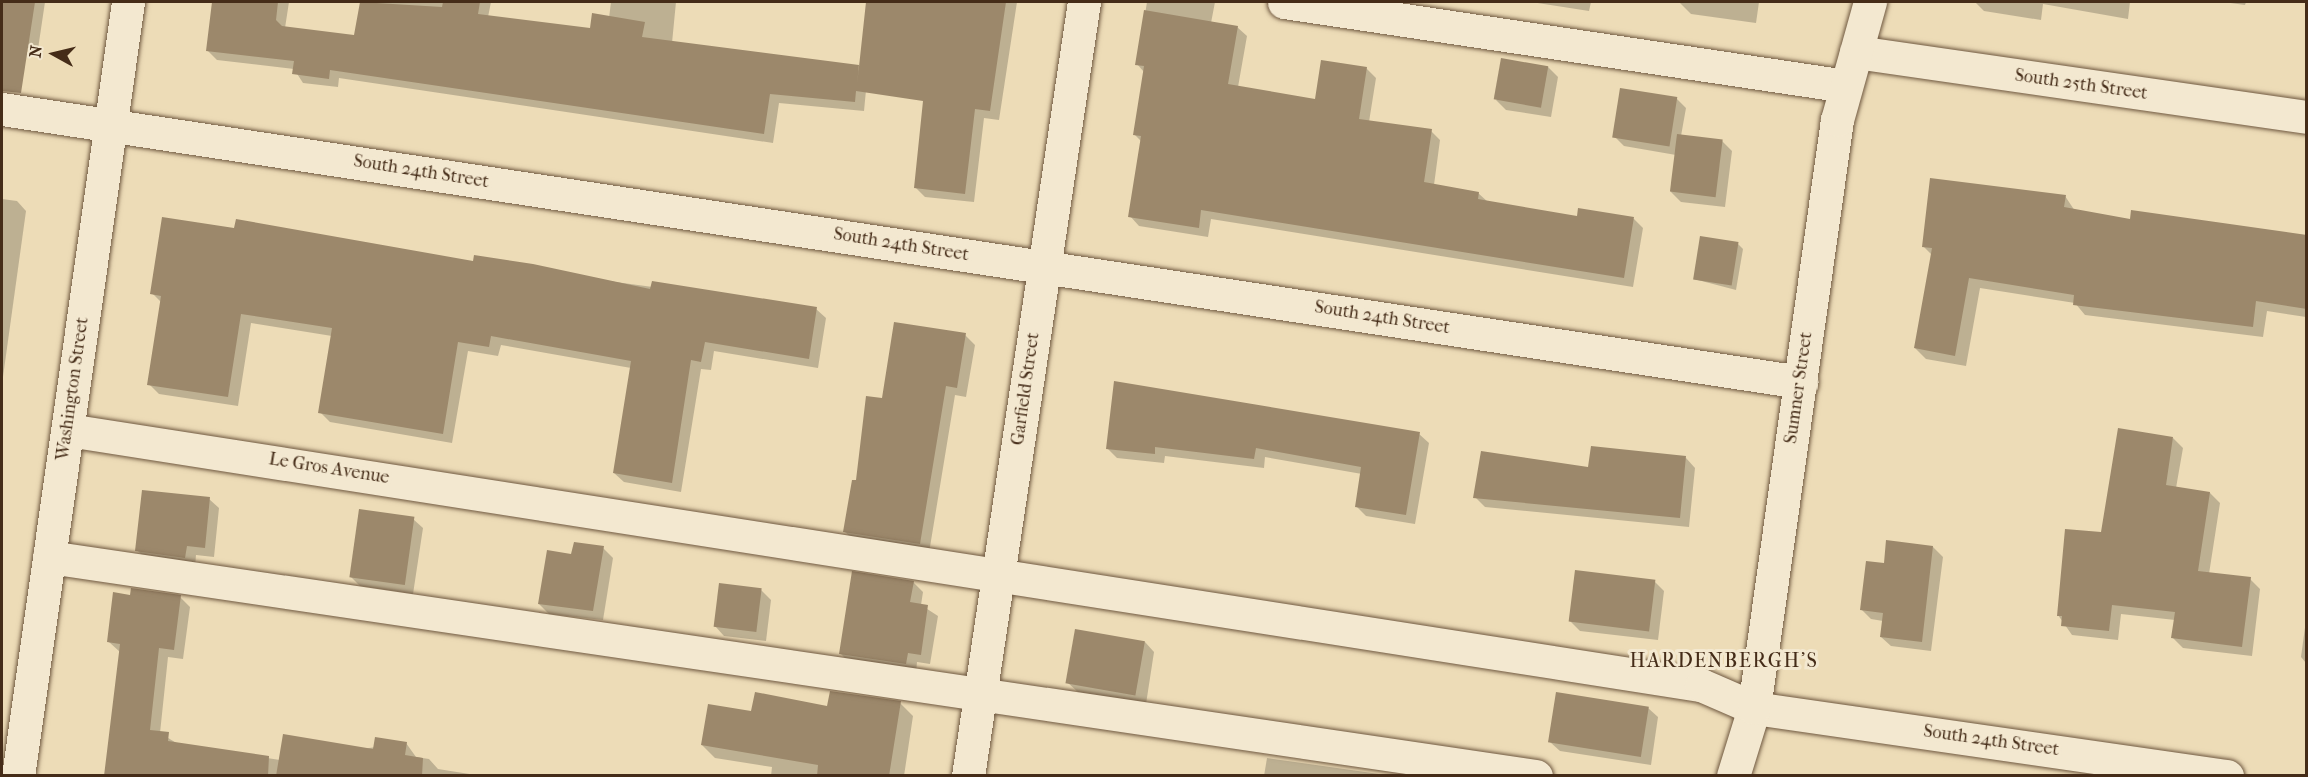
<!DOCTYPE html>
<style>
body{margin:0}
#map{position:relative;width:2308px;height:777px;overflow:hidden;background:#eddcb7;font-family:"IM FELL French Canon",serif}
div>[style]{position:absolute}
.shadow>*{inset:0;background:#0003}
.building>*{inset:0;background:#9c886b;transform-origin:0 0}
.roads{filter:drop-shadow(0 0 2px #6f5840) drop-shadow(0 0 2px #6f5840)}
.minor>*{height:33px;margin:-16.5px;padding:0 16.5px;transform-origin:16.5px;border-radius:16.5px;background:#f3e8d0}
span{translate:-50% -50%;white-space:nowrap;text-align:center;line-height:1.15;-webkit-text-stroke:6px #f3e8d0;paint-order:stroke}
.street-label{font-size:18px;color:#452c18}
.neighbourhood-label{font-size:20px;color:#452c18;letter-spacing:1.5px}
.frame{position:absolute;inset:0;border:3px solid #452c18;pointer-events:none}
.north{position:absolute;left:24px;top:24px;width:60px;height:60px;-webkit-text-stroke:4px #f3e8d0;paint-order:stroke;rotate:278deg;font-size:16px;font-weight:700;line-height:24px;text-align:center;color:#452c18}
.north::after{content:'';display:block;margin:auto;width:21px;height:27px;background:#452c18;clip-path:polygon(50% 0,100% 100%,50% 72%,0 100%)}
</style>
<div id="map">
<div class="shadow">
<i style="clip-path:polygon(2px 2px,45px 2px,38px 49px,2px 44px)"></i>
<i style="clip-path:polygon(217px 2px,289px 2px,285px 28px,356px 37px,361px 2px,491px 2px,488px 17px,591px 30px,609px 18px,611px 2px,676px 2px,672px 43px,858px 70px,867px 80px,864px 111px,779px 103px,773px 143px,339px 78px,338px 87px,303px 83px,294px 69px,217px 60px,208px 51px)"></i>
<i style="clip-path:polygon(867px 2px,1017px 2px,999px 120px,984px 118px,974px 202px,925px 197px,915px 187px,926px 85px,863px 39px)"></i>
<i style="clip-path:polygon(1147px 2px,1215px 2px,1211px 23px,1237px 27px,1247px 36px,1238px 87px,1317px 100px,1366px 68px,1376px 78px,1369px 122px,1431px 131px,1440px 140px,1434px 185px,1478px 193px,1488px 202px,1578px 217px,1634px 219px,1643px 228px,1633px 287px,1211px 219px,1208px 237px,1139px 226px,1130px 216px,1142px 142px,1135px 135px,1144px 72px,1137px 64px)"></i>
<i style="clip-path:polygon(1531px 2px,1591px 2px,1589px 11px)"></i>
<i style="clip-path:polygon(1679px 2px,1759px 2px,1756px 23px,1691px 14px)"></i>
<i style="clip-path:polygon(1975px 2px,2130px 2px,2128px 19px,2043px 4px,2041px 20px,1984px 11px)"></i>
<i style="clip-path:polygon(2223px 2px,2246px 2px,2245px 5px)"></i>
<i style="clip-path:polygon(1548px 67px,1558px 77px,1551px 117px,1506px 110px,1496px 100px)"></i>
<i style="clip-path:polygon(1676px 98px,1686px 108px,1681px 136px,1722px 141px,1732px 151px,1725px 207px,1681px 202px,1671px 192px,1676px 155px,1624px 146px,1614px 136px)"></i>
<i style="clip-path:polygon(2065px 196px,2075px 211px,2131px 220px,2133px 212px,2306px 236px,2306px 317px,2267px 311px,2263px 337px,2085px 315px,2075px 303px,1980px 288px,1966px 366px,1926px 359px,1915px 348px,1932px 255px,1923px 246px)"></i>
<i style="clip-path:polygon(2px 199px,17px 201px,26px 211px,2px 384px)"></i>
<i style="clip-path:polygon(1738px 244px,1743px 249px,1736px 290px,1694px 279px)"></i>
<i style="clip-path:polygon(475px 263px,816px 309px,826px 318px,818px 368px,714px 351px,711px 370px,701px 369px,681px 492px,624px 482px,614px 473px,631px 368px,501px 345px,498px 356px,468px 351px,452px 443px,330px 422px,320px 412px,332px 336px,251px 323px,238px 406px,159px 394px,149px 384px,162px 303px,152px 293px)"></i>
<i style="clip-path:polygon(965px 335px,975px 345px,966px 397px,955px 395px,929px 553px,855px 541px,845px 532px,883px 399px)"></i>
<i style="clip-path:polygon(1419px 434px,1429px 443px,1415px 524px,1366px 516px,1356px 506px,1362px 474px,1265px 457px,1264px 468px,1165px 456px,1164px 463px,1117px 458px,1107px 448px)"></i>
<i style="clip-path:polygon(2173px 438px,2183px 448px,2176px 488px,2210px 493px,2220px 503px,2209px 574px,2250px 579px,2260px 589px,2252px 656px,2183px 648px,2173px 638px,2175px 620px,2121px 614px,2118px 640px,2072px 635px,2058px 615px,2102px 534px)"></i>
<i style="clip-path:polygon(1686px 458px,1695px 468px,1689px 527px,1485px 507px,1475px 497px,1590px 468px)"></i>
<i style="clip-path:polygon(209px 499px,219px 508px,214px 557px,196px 555px,195px 567px,147px 560px,137px 550px)"></i>
<i style="clip-path:polygon(413px 519px,423px 528px,413px 594px,360px 586px,350px 576px)"></i>
<i style="clip-path:polygon(1933px 547px,1943px 557px,1931px 651px,1891px 646px,1881px 637px,1883px 621px,1871px 619px,1862px 610px,1885px 565px)"></i>
<i style="clip-path:polygon(603px 548px,613px 558px,603px 620px,549px 614px,539px 604px,573px 555px)"></i>
<i style="clip-path:polygon(1654px 581px,1664px 591px,1658px 640px,1580px 631px,1570px 621px)"></i>
<i style="clip-path:polygon(913px 582px,923px 592px,921px 605px,938px 616px,930px 664px,917px 662px,916px 673px,851px 664px,841px 654px)"></i>
<i style="clip-path:polygon(761px 590px,771px 600px,766px 641px,724px 636px,715px 626px)"></i>
<i style="clip-path:polygon(131px 596px,180px 597px,190px 607px,183px 659px,168px 657px,160px 733px,178px 744px,280px 760px,406px 743px,416px 757px,429px 759px,438px 769px,482px 776px,106px 776px,120px 652px,109px 642px)"></i>
<i style="clip-path:polygon(2306px 620px,2306px 663px,2301px 657px)"></i>
<i style="clip-path:polygon(1145px 642px,1154px 652px,1146px 704px,1078px 692px,1068px 683px)"></i>
<i style="clip-path:polygon(900px 703px,913px 716px,904px 776px,771px 776px,772px 767px,715px 758px,702px 745px,828px 708px)"></i>
<i style="clip-path:polygon(1648px 708px,1658px 717px,1651px 765px,1560px 751px,1550px 742px)"></i>
<i style="clip-path:polygon(1267px 758px,1393px 776px,1264px 776px)"></i>
</div>
<div class="building">
<i style="clip-path:polygon(2px 2px,35px 2px,21px 93px,2px 91px)"></i>
<i style="clip-path:polygon(212px 2px,278px 2px,276px 20px,282px 26px,354px 35px,360px 2px,442px 7px,443px 2px,480px 2px,478px 14px,590px 28px,592px 13px,645px 22px,642px 37px,859px 65px,857px 85px,866px 2px,1006px 2px,990px 111px,975px 109px,965px 194px,914px 188px,923px 101px,856px 91px,855px 102px,770px 94px,764px 134px,330px 70px,329px 79px,292px 74px,294px 61px,206px 51px)"></i>
<i style="clip-path:polygon(1144px 10px,1238px 26px,1228px 84px,1315px 99px,1321px 60px,1367px 67px,1359px 119px,1432px 129px,1424px 182px,1479px 192px,1478px 199px,1577px 216px,1578px 208px,1634px 217px,1624px 278px,1201px 210px,1199px 228px,1128px 217px,1141px 136px,1133px 135px,1144px 66px,1135px 65px)"></i>
<i style="left:1501px;top:58px;width:48px;height:42px;rotate:10deg"></i>
<i style="left:1620px;top:88px;width:58px;height:50px;rotate:9deg"></i>
<i style="left:1677px;top:134px;width:46px;height:58px;rotate:7deg"></i>
<i style="clip-path:polygon(1930px 178px,2066px 195px,2064px 207px,2130px 219px,2131px 210px,2307px 235px,2307px 309px,2256px 301px,2253px 327px,2073px 305px,2074px 295px,1969px 278px,1955px 356px,1914px 348px,1932px 248px,1922px 247px)"></i>
<i style="clip-path:polygon(162px 217px,234px 228px,236px 219px,473px 261px,474px 255px,533px 264px,650px 289px,652px 281px,817px 307px,809px 359px,705px 342px,701px 362px,691px 360px,672px 483px,613px 473px,631px 361px,491px 336px,489px 347px,458px 342px,443px 434px,318px 413px,332px 328px,241px 314px,228px 397px,147px 385px,161px 296px,150px 294px)"></i>
<i style="left:1700px;top:236px;width:39px;height:44px;rotate:9deg"></i>
<i style="clip-path:polygon(894px 322px,966px 333px,957px 388px,946px 386px,920px 544px,843px 532px,852px 480px,856px 480px,866px 396px,882px 398px)"></i>
<i style="clip-path:polygon(1114px 381px,1420px 432px,1406px 515px,1355px 507px,1361px 467px,1256px 448px,1254px 459px,1155px 447px,1155px 454px,1106px 449px)"></i>
<i style="clip-path:polygon(2118px 428px,2173px 437px,2166px 485px,2210px 492px,2198px 571px,2251px 577px,2242px 647px,2171px 638px,2175px 612px,2112px 605px,2109px 631px,2061px 626px,2062px 616px,2057px 616px,2065px 529px,2101px 532px)"></i>
<i style="clip-path:polygon(1591px 446px,1686px 456px,1680px 518px,1473px 498px,1481px 451px,1588px 467px)"></i>
<i style="clip-path:polygon(142px 490px,210px 497px,205px 548px,187px 546px,185px 558px,135px 551px)"></i>
<i style="left:359px;top:509px;width:56px;height:69px;rotate:8deg"></i>
<i style="clip-path:polygon(1886px 540px,1933px 546px,1922px 642px,1880px 637px,1883px 613px,1860px 610px,1866px 561px,1884px 563px)"></i>
<i style="clip-path:polygon(574px 542px,604px 546px,593px 611px,538px 604px,547px 550px,571px 554px)"></i>
<i style="left:1575px;top:570px;width:81px;height:52px;rotate:7deg"></i>
<i style="clip-path:polygon(852px 571px,914px 581px,910px 602px,928px 605px,921px 655px,908px 653px,906px 664px,839px 654px)"></i>
<i style="left:719px;top:583px;width:43px;height:44px;rotate:7deg"></i>
<i style="clip-path:polygon(131px 588px,181px 595px,174px 650px,159px 648px,150px 730px,169px 732px,168px 741px,269px 756px,268px 776px,104px 776px,120px 644px,107px 642px,113px 592px,130px 595px)"></i>
<i style="left:1075px;top:629px;width:71px;height:55px;rotate:10deg"></i>
<i style="clip-path:polygon(830px 691px,901px 701px,889px 776px,817px 776px,818px 765px,701px 745px,708px 704px,751px 711px,755px 692px,827px 706px)"></i>
<i style="left:1556px;top:692px;width:94px;height:51px;rotate:9deg"></i>
<i style="clip-path:polygon(283px 734px,373px 749px,375px 737px,407px 742px,405px 755px,423px 758px,422px 776px,276px 776px)"></i>
</div>
<div class="roads">
<div class="minor">
<i style="left:1284px;top:2px;width:568px;rotate:8.5deg"></i>
<i style="left:1856px;top:52px;width:455px;rotate:8.2deg"></i>
<i style="left:2px;top:109px;width:1820px;rotate:8.63deg"></i>
<i style="left:68px;top:430px;width:1653px;rotate:8.88deg"></i>
<i style="left:1701px;top:685px;width:58px;rotate:23.5deg"></i>
<i style="left:1754px;top:708px;width:478px;rotate:8.2deg"></i>
<i style="left:49px;top:557px;width:1503px;rotate:8.38deg"></i>
<i style="left:18px;top:776px;width:782px;rotate:-81.91deg"></i>
<i style="left:968px;top:776px;width:783px;rotate:-81.48deg"></i>
<i style="left:1733px;top:776px;width:71px;rotate:-72.8deg"></i>
<i style="left:1754px;top:708px;width:594px;rotate:-81.97deg"></i>
<i style="left:1837px;top:120px;width:123px;rotate:-74.4deg"></i>
</div>
</div>
<div class="street-label">
<span style="left:2081px;top:85px;rotate:8deg">South 25th Street</span>
<span style="left:421px;top:172px;rotate:9deg">South 24th Street</span>
<span style="left:901px;top:245px;rotate:9deg">South 24th Street</span>
<span style="left:1382px;top:318px;rotate:9deg">South 24th Street</span>
<span style="left:1799px;top:388px;rotate:-82deg">Sumner Street</span>
<span style="left:73px;top:389px;rotate:-82deg">Washington Street</span>
<span style="left:1026px;top:389px;rotate:-82deg">Garfield Street</span>
<span style="left:329px;top:469px;rotate:9deg">Le Gros Avenue</span>
<span style="left:1991px;top:741px;rotate:8deg">South 24th Street</span>
</div>
<div class="neighbourhood-label">
<span style="left:1724px;top:660px">HARDENBERGH'S</span>
</div>
<div class="frame"></div>
<div class="north">N</div>
</div>
